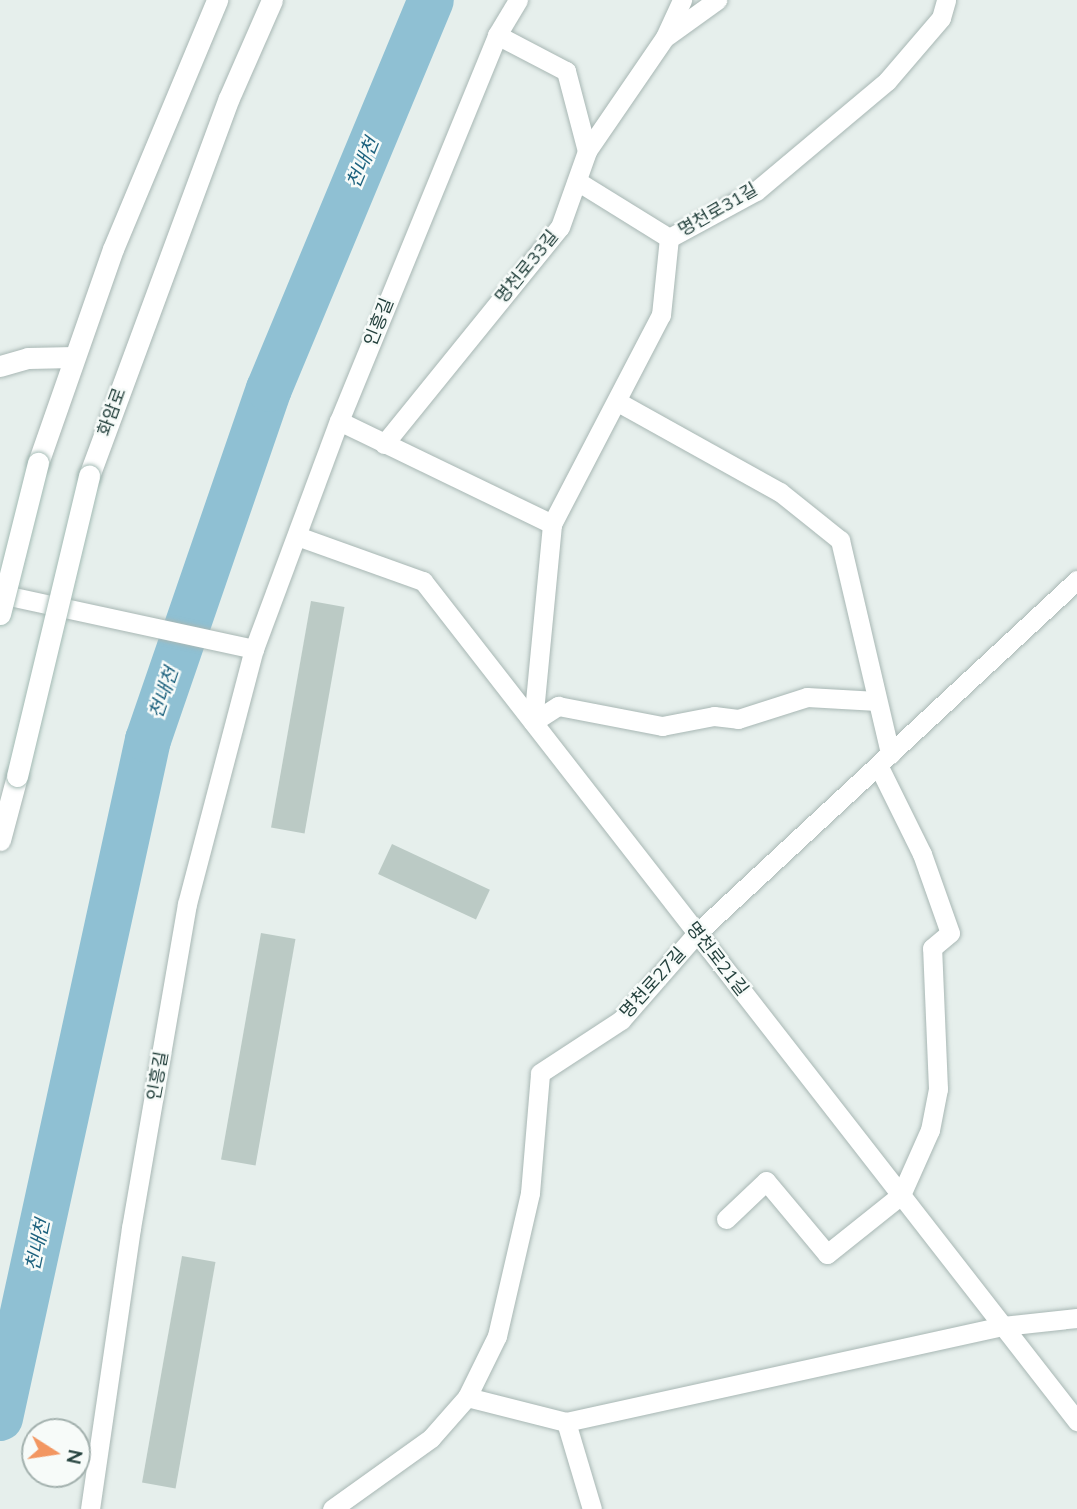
<!DOCTYPE html>
<meta charset="utf-8">
<style>
body{margin:0}
#map{position:relative;width:1077px;height:1509px;overflow:hidden;background:#e6efec;font-family:Mulish,"Noto Sans KR",sans-serif}
div>[style]{position:absolute}
.river>*{height:46px;margin:-23px;padding:0 23px;transform-origin:23px;border-radius:23px;background:#8fc0d3}
.building>*{inset:0;background:#bbcac5;transform-origin:0 0}
.roads{filter:drop-shadow(0 0 2px #a8b7b4) drop-shadow(0 0 2px #a8b7b4)}
.minor>*{height:19px;margin:-9.5px;padding:0 9.5px;transform-origin:9.5px;border-radius:9.5px;background:#fff}
.secondary>*{height:21px;margin:-10.5px;padding:0 10.5px;transform-origin:10.5px;border-radius:10.5px;background:#fff}
.bridges{filter:drop-shadow(0 0 2px #a4bbb5) drop-shadow(0 0 2px #a4bbb5)}
.secondary-bridge>*{height:21px;margin:-10.5px;padding:0 10.5px;transform-origin:10.5px;border-radius:10.5px;background:#fff}
span{translate:-50% -50%;white-space:nowrap;text-align:center;line-height:1.15;-webkit-text-stroke:5px #f7fbf9;paint-order:stroke}
.street-label{font-size:18px;color:#24413d}
.water-label{font-size:19px;color:#1d627e;font-style:italic}
.north{position:absolute;left:21px;top:1418px;width:70px;height:70px;box-sizing:border-box;background:#f7fbf9;border:2px solid #a3b1ae;border-radius:50%;rotate:102deg;font-size:19px;font-weight:700;line-height:28px;text-align:center;color:#24413d}
.north::after{content:'';display:block;margin:auto;width:24px;height:32px;background:#f29661;clip-path:polygon(50% 0,100% 100%,50% 72%,0 100%)}
</style>
<div id="map">
<div class="river">
<i style="left:0;top:1418px;width:694px;rotate:-77.69deg"></i>
<i style="left:148px;top:740px;width:371px;rotate:-71deg"></i>
<i style="left:269px;top:389px;width:421px;rotate:-67.4deg"></i>
</div>
<div class="building">
<i style="left:311px;top:601px;width:34px;height:230px;rotate:10deg"></i>
<i style="left:392px;top:844px;width:108px;height:33px;rotate:25deg"></i>
<i style="left:261px;top:933px;width:35px;height:230px;rotate:10deg"></i>
<i style="left:182px;top:1256px;width:34px;height:230px;rotate:10deg"></i>
</div>
<div class="roads">
<div class="minor">
<i style="left:497px;top:35px;width:78px;rotate:27.6deg"></i>
<i style="left:566px;top:71px;width:83px;rotate:75.3deg"></i>
<i style="left:667px;top:36px;width:62px;rotate:-35.8deg"></i>
<i style="left:577px;top:181px;width:108px;rotate:31.8deg"></i>
<i style="left:618px;top:402px;width:185px;rotate:29.1deg"></i>
<i style="left:780px;top:492px;width:77px;rotate:38.7deg"></i>
<i style="left:840px;top:540px;width:220px;rotate:76.8deg"></i>
<i style="left:339px;top:421px;width:237px;rotate:25.8deg"></i>
<i style="left:384px;top:444px;width:279px;rotate:-51deg"></i>
<i style="left:560px;top:227px;width:81px;rotate:-70.4deg"></i>
<i style="left:587px;top:151px;width:138px;rotate:-55.6deg"></i>
<i style="left:665px;top:37px;width:41px;rotate:-65.3deg"></i>
<i style="left:297px;top:536px;width:134px;rotate:19.7deg"></i>
<i style="left:423px;top:581px;width:1065px;rotate:52.1deg"></i>
<i style="left:0;top:594px;width:260px;rotate:12.2deg"></i>
<i style="left:533px;top:722px;width:199px;rotate:-84.5deg"></i>
<i style="left:552px;top:524px;width:236px;rotate:-62.5deg"></i>
<i style="left:661px;top:315px;width:77px;rotate:-84.1deg"></i>
<i style="left:669px;top:238px;width:99px;rotate:-28.4deg"></i>
<i style="left:756px;top:191px;width:171px;rotate:-40deg"></i>
<i style="left:887px;top:81px;width:83px;rotate:-49.4deg"></i>
<i style="left:941px;top:18px;width:19px;rotate:-74deg"></i>
<i style="left:533px;top:722px;width:30px;rotate:-33deg"></i>
<i style="left:558px;top:706px;width:106px;rotate:10.9deg"></i>
<i style="left:662px;top:726px;width:53px;rotate:-10.9deg"></i>
<i style="left:714px;top:716px;width:24px;rotate:7deg"></i>
<i style="left:738px;top:719px;width:72px;rotate:-17.7deg"></i>
<i style="left:807px;top:697px;width:70px;rotate:3.3deg"></i>
<i style="left:726px;top:1219px;width:55px;rotate:-43.5deg"></i>
<i style="left:766px;top:1181px;width:95px;rotate:50.1deg"></i>
<i style="left:827px;top:1254px;width:95px;rotate:-38.6deg"></i>
<i style="left:901px;top:1195px;width:71px;rotate:-66deg"></i>
<i style="left:930px;top:1130px;width:42px;rotate:-79deg"></i>
<i style="left:938px;top:1089px;width:141px;rotate:-92.4deg"></i>
<i style="left:932px;top:948px;width:23px;rotate:-40deg"></i>
<i style="left:950px;top:933px;width:84px;rotate:-109.5deg"></i>
<i style="left:922px;top:854px;width:99px;rotate:-116.3deg"></i>
<i style="left:467px;top:1397px;width:102px;rotate:14.2deg"></i>
<i style="left:566px;top:1422px;width:91px;rotate:73.4deg"></i>
<i style="left:566px;top:1422px;width:447px;rotate:-12.4deg"></i>
<i style="left:1003px;top:1326px;width:74px;rotate:-6.2deg"></i>
<i style="left:90px;top:1509px;width:284px;rotate:-81.7deg"></i>
<i style="left:131px;top:1228px;width:329px;rotate:-80.2deg"></i>
<i style="left:187px;top:904px;width:264px;rotate:-75.3deg"></i>
<i style="left:254px;top:649px;width:243px;rotate:-69.6deg"></i>
<i style="left:339px;top:421px;width:417px;rotate:-67.7deg"></i>
<i style="left:497px;top:35px;width:41px;rotate:-59deg"></i>
<i style="left:332px;top:1509px;width:122px;rotate:-35.6deg"></i>
<i style="left:431px;top:1438px;width:55px;rotate:-48.7deg"></i>
<i style="left:467px;top:1397px;width:68px;rotate:-63.8deg"></i>
<i style="left:497px;top:1336px;width:147px;rotate:-77deg"></i>
<i style="left:530px;top:1193px;width:120px;rotate:-85.2deg"></i>
<i style="left:540px;top:1073px;width:97px;rotate:-33.2deg"></i>
<i style="left:621px;top:1020px;width:116px;rotate:-48.9deg"></i>
<i style="left:697px;top:933px;width:519px;rotate:-42.89deg"></i>
</div>
<div class="secondary">
<i style="left:0;top:366px;width:29px;rotate:-16deg"></i>
<i style="left:28px;top:358px;width:46px;rotate:-1.2deg"></i>
<i style="left:38px;top:463px;width:227px;rotate:-70.7deg"></i>
<i style="left:113px;top:249px;width:270px;rotate:-67.3deg"></i>
<i style="left:89px;top:476px;width:403px;rotate:-69.7deg"></i>
<i style="left:229px;top:98px;width:107px;rotate:-66.3deg"></i>
<i style="left:0;top:840px;width:66px;rotate:-75.1deg"></i>
</div>
</div>
<div class="bridges">
<div class="secondary-bridge">
<i style="left:0;top:614px;width:156px;rotate:-75.9deg"></i>
<i style="left:17px;top:776px;width:309px;rotate:-76.5deg"></i>
</div>
</div>
<div class="street-label">
<span style="left:718px;top:210px;rotate:-30deg">명천로31길</span>
<span style="left:527px;top:267px;rotate:-51deg">명천로33길</span>
<span style="left:379px;top:322px;rotate:-68deg">인흥길</span>
<span style="left:112px;top:412px;rotate:-70deg">화암로</span>
<span style="left:717px;top:959px;rotate:52deg">명천로21길</span>
<span style="left:653px;top:983px;rotate:-48deg">명천로27길</span>
<span style="left:158px;top:1076px;rotate:-80deg">인흥길</span>
</div>
<div class="water-label">
<span style="left:363px;top:163px;rotate:-67deg">천내천</span>
<span style="left:164px;top:693px;rotate:-71deg">천내천</span>
<span style="left:38px;top:1245px;rotate:-78deg">천내천</span>
</div>
<div class="north">N</div>
</div>
